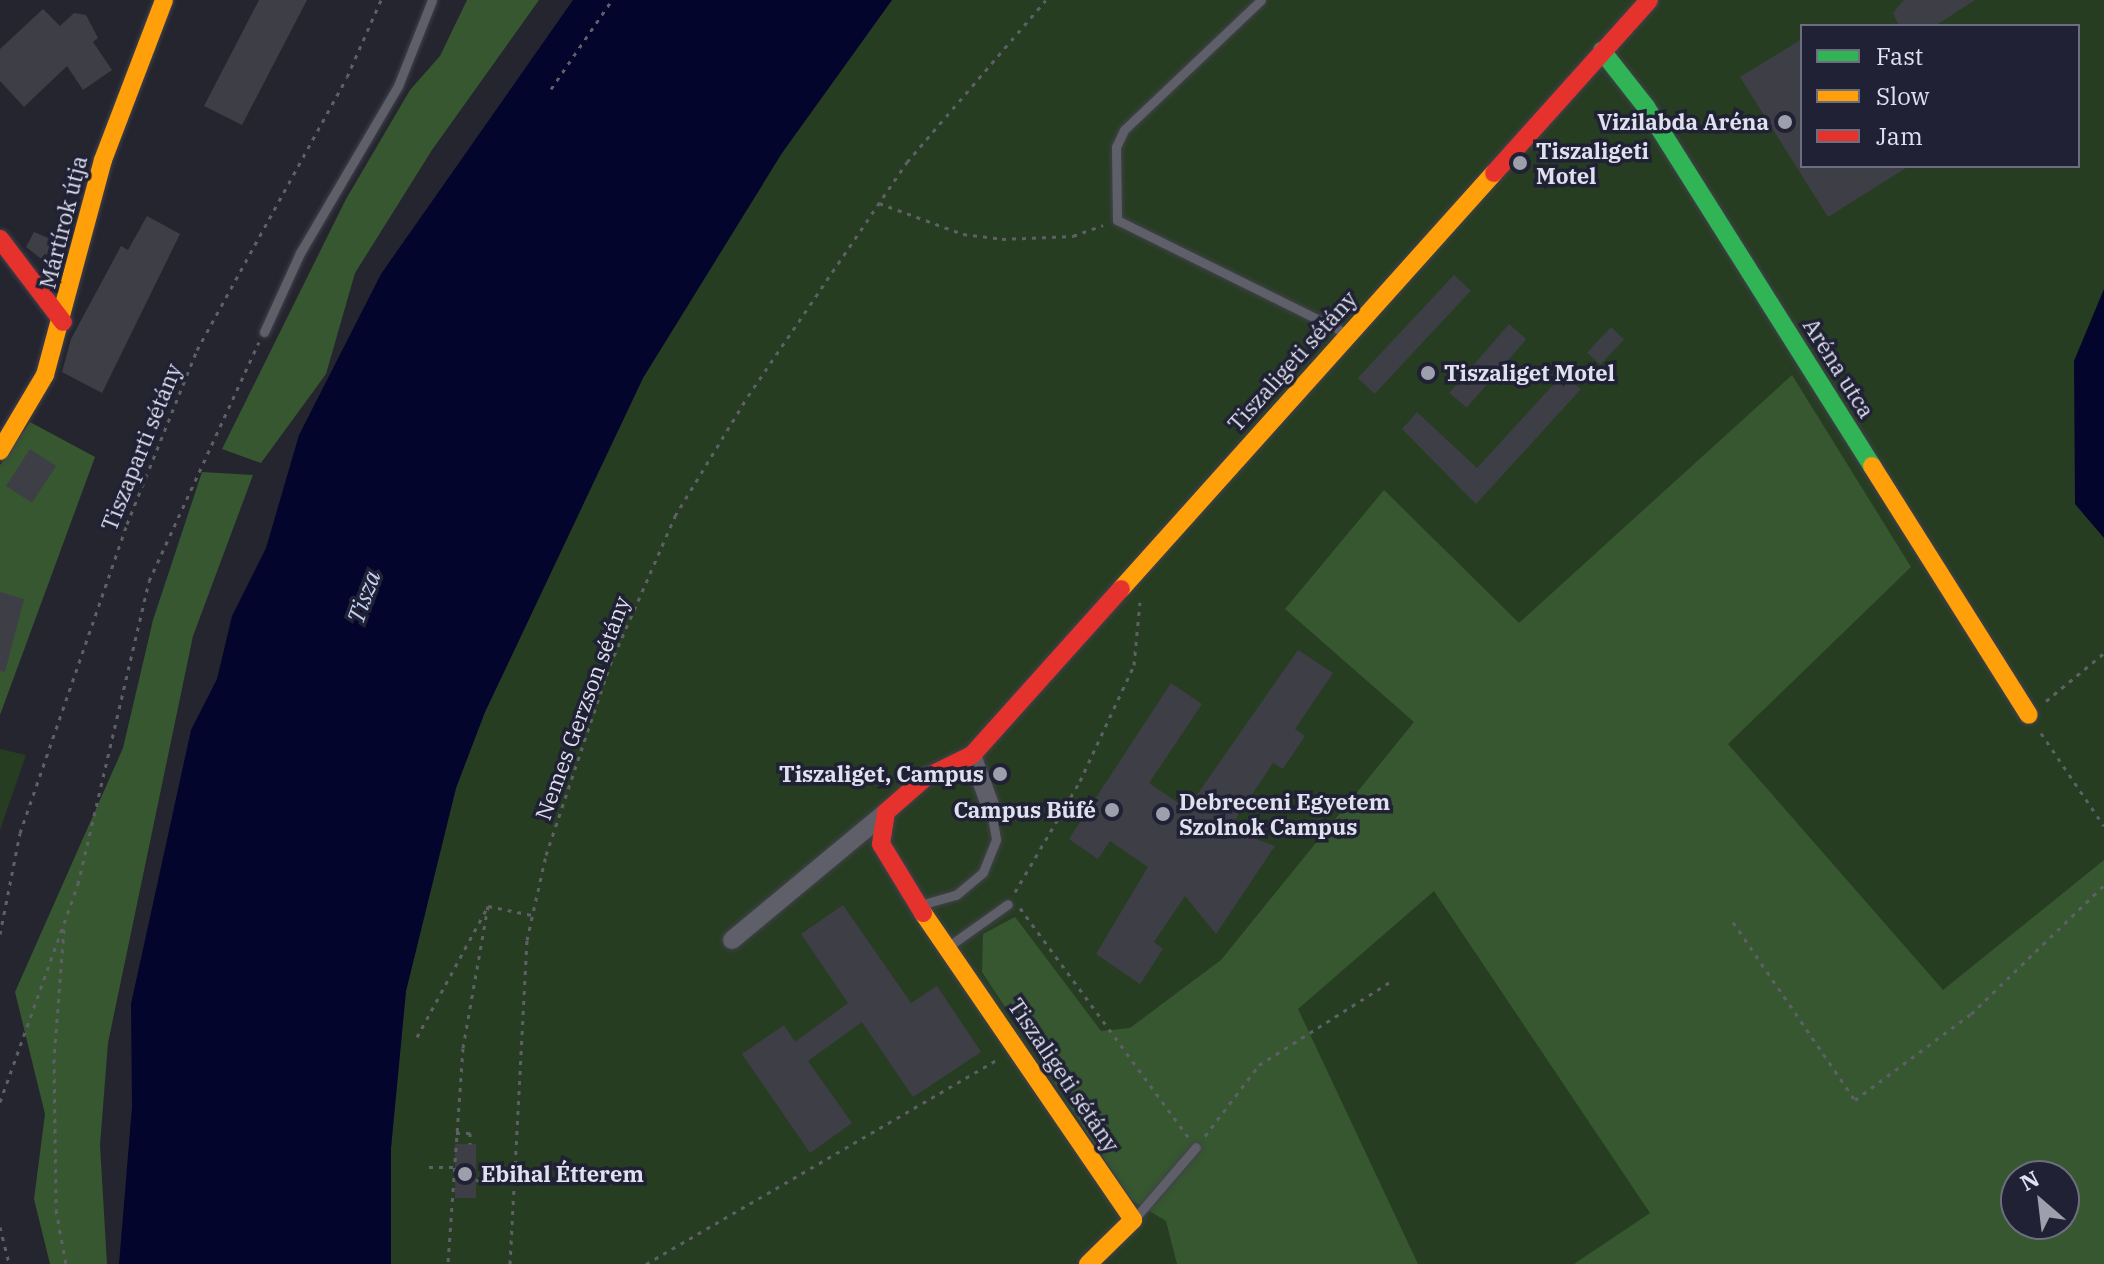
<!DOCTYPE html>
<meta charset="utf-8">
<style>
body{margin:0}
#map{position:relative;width:2104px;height:1264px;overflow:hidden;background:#252530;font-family:"IBM Plex Serif",serif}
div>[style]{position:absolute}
.green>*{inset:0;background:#273d22}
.forest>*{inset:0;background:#36572f}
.water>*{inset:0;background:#03052c}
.building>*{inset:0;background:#3e3e47;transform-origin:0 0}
.path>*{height:3px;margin-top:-1.5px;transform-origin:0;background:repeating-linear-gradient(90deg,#5e5f67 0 4px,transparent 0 10px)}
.roads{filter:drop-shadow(0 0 2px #41414b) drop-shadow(0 0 2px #41414b)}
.lane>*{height:9px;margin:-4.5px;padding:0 4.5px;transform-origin:4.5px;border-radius:4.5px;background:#5e5f68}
.street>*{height:18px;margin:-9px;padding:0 9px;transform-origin:9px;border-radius:9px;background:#5e5f68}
.fast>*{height:18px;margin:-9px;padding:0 9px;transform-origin:9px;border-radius:9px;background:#30b455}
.slow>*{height:18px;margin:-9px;padding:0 9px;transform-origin:9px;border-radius:9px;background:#ff9f0a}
.jam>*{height:18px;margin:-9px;padding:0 9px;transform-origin:9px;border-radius:9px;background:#e5322d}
.dots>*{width:22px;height:22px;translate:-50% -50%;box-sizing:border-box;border:4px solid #202135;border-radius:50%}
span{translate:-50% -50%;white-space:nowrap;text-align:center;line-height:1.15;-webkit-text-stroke:7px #202135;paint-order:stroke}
.poi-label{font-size:22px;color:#dfe1ef;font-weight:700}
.right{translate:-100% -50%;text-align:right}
.left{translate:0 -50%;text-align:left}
.street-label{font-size:22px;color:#dfe1ef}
.water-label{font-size:24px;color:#c0d2f0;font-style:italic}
.legend{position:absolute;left:1800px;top:24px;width:280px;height:144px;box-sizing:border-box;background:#202135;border:2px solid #6c6e7f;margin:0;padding:10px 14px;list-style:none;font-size:24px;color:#dfe1ef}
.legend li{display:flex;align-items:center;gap:16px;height:40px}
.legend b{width:40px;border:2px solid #6c6e7f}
.north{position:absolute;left:2000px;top:1160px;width:80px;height:80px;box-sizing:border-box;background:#202135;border:2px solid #6c6e7f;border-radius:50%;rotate:332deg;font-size:22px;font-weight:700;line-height:32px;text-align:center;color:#dfe1ef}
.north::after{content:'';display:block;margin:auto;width:28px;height:36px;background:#9e9fac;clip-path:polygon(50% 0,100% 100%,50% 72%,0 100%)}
</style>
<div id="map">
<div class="green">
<i style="clip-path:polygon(evenodd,892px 0,2104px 0,2104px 1264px,391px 1264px,391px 1148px,406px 991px,456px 788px,485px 712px,643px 378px,782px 153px,892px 0,1802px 26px,2078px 26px,2078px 166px,1802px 166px,1802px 26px,892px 0,2016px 1176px,2064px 1176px,2064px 1224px,2016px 1224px,2016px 1176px)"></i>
<i style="clip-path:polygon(0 749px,26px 755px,0 830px)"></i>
</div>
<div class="forest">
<i style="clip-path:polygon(467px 0,539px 0,432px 150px,355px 273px,326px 374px,261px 463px,222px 449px,346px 199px,410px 90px,440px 56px)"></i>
<i style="clip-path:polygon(evenodd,1792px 375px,1911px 567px,1728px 744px,1943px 990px,2104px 860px,2104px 1264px,1574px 1264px,1650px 1213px,1434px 891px,1298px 1009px,1418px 1264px,1177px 1264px,1166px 1221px,1131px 1200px,982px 972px,983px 934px,1015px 917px,1101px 1031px,1130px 1028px,1221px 960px,1414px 722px,1285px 609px,1384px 490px,1519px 623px,1792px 375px,2016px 1176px,2064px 1176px,2064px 1224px,2016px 1224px,2016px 1176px)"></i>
<i style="clip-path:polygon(30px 422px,95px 457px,0 715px,0 465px)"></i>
<i style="clip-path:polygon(202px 472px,253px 475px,193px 636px,108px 1043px,100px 1145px,107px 1264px,50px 1264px,34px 1199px,45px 1114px,15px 992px,123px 748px,153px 620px)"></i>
</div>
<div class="water">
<i style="clip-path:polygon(573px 0,892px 0,782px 153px,643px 378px,485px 712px,456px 788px,406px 991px,391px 1148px,391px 1264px,119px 1264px,132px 1107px,131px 1004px,191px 730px,217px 679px,232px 616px,266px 548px,299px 435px,381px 274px)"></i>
<i style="clip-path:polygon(2104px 289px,2104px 538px,2075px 504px,2074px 361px)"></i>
</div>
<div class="building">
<i style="clip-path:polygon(259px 0,307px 0,242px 125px,204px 106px)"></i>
<i style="clip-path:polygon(1904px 0,1975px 0,1935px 26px,1899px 26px,1893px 13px)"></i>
<i style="clip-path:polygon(43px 9px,60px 26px,74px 13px,86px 15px,98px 38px,93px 42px,112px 70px,83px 90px,67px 66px,24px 107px,0 81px,0 49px)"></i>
<i style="clip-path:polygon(1802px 39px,1802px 166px,1909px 166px,1828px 217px,1740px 77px)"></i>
<i style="clip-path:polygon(147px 216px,180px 234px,102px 393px,62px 372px,71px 339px,121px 246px,128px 250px)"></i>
<i style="clip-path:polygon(34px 232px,53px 240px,44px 261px,26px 247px)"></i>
<i style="left:1454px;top:275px;width:23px;height:141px;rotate:43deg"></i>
<i style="left:1509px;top:324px;width:23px;height:91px;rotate:41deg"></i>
<i style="left:1611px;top:327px;width:18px;height:35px;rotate:43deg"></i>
<i style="clip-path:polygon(1563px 374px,1581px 389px,1476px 504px,1402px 429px,1417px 412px,1477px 468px)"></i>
<i style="left:30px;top:449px;width:31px;height:44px;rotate:33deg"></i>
<i style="clip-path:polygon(0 592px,24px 599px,5px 672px,0 671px)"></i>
<i style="clip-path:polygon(1298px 650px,1333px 673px,1295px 729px,1305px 736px,1283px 769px,1273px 763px,1229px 829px,1275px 846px,1216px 934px,1185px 896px,1154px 942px,1163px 949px,1140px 984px,1096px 954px,1148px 867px,1110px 841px,1098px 859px,1069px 839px,1171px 683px,1202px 704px,1149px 783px,1187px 809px)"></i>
<i style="clip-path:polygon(843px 905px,911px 1003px,937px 986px,981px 1052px,913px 1097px,862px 1022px,808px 1061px,852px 1123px,810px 1153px,742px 1054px,784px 1025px,795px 1042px,848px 1003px,801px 934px)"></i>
<i style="left:455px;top:1144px;width:21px;height:54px"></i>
</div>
<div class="path">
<i style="left:551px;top:89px;width:108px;rotate:-55.6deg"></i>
<i style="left:879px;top:203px;width:90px;rotate:20.3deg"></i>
<i style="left:963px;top:234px;width:39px;rotate:7deg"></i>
<i style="left:1002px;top:239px;width:71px;rotate:-2.4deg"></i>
<i style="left:1073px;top:236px;width:32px;rotate:-20deg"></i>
<i style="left:2046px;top:701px;width:75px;rotate:-39.6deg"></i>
<i style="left:2041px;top:733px;width:112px;rotate:55.9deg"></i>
<i style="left:1015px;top:892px;width:129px;rotate:-59.6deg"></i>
<i style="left:1080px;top:781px;width:128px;rotate:-65deg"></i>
<i style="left:1134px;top:665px;width:63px;rotate:-84.6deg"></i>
<i style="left:488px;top:906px;width:45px;rotate:11.6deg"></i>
<i style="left:1020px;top:908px;width:284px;rotate:53.7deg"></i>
<i style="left:1733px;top:922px;width:216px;rotate:55.6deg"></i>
<i style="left:1855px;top:1100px;width:144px;rotate:-36.6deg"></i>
<i style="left:1971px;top:1014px;width:185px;rotate:-44.1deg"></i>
<i style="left:64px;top:929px;width:130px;rotate:94.4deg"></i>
<i style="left:54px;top:1059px;width:151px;rotate:89.2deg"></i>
<i style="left:56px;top:1210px;width:55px;rotate:79.5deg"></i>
<i style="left:0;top:934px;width:103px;rotate:-78.8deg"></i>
<i style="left:20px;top:833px;width:327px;rotate:-70.9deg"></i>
<i style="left:127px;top:524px;width:188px;rotate:-68.1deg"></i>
<i style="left:197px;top:350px;width:311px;rotate:-61.2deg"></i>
<i style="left:347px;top:77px;width:84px;rotate:-66.2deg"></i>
<i style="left:417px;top:1037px;width:149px;rotate:-61.5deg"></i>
<i style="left:488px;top:906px;width:144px;rotate:100deg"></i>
<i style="left:463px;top:1048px;width:217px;rotate:94deg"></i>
<i style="left:0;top:1102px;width:232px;rotate:-70.3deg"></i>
<i style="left:78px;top:884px;width:311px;rotate:-76.8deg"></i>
<i style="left:149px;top:581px;width:263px;rotate:-65.3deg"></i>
<i style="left:456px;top:1133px;width:14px"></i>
<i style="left:470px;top:1133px;width:11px;rotate:90deg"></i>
<i style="left:1205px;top:1136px;width:89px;rotate:-52.7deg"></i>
<i style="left:1259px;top:1065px;width:155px;rotate:-32.4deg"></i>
<i style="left:429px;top:1167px;width:26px"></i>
<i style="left:476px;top:1180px;width:36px;rotate:5deg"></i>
<i style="left:0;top:1227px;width:38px;rotate:76deg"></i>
<i style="left:510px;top:1264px;width:324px;rotate:-87deg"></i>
<i style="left:527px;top:940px;width:87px;rotate:-77.4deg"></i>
<i style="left:546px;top:855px;width:200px;rotate:-71.4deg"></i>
<i style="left:610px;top:665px;width:163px;rotate:-66.4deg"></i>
<i style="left:675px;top:516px;width:140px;rotate:-58.7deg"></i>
<i style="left:748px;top:396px;width:283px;rotate:-55.8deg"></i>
<i style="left:907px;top:162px;width:213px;rotate:-49.4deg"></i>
<i style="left:646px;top:1264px;width:406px;rotate:-30.2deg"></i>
</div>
<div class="roads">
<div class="lane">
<i style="left:1261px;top:0;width:189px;rotate:136.5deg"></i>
<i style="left:1124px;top:130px;width:19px;rotate:115deg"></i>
<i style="left:1116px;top:147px;width:73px;rotate:89.2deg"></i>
<i style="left:1117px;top:220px;width:255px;rotate:26.3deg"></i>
<i style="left:264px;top:332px;width:87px;rotate:-65.5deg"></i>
<i style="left:300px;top:253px;width:194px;rotate:-59.6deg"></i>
<i style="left:398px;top:86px;width:92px;rotate:-68.4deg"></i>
<i style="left:920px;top:905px;width:37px;rotate:-16deg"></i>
<i style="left:956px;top:895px;width:35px;rotate:-40deg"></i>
<i style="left:983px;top:872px;width:35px;rotate:-68deg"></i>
<i style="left:996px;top:839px;width:35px;rotate:-100deg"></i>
<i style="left:949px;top:946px;width:72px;rotate:-35.4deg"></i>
<i style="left:1136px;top:1217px;width:92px;rotate:-49.4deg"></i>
</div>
<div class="street">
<i style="left:972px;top:755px;width:53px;rotate:70.2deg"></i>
<i style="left:732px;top:940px;width:200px;rotate:-39.7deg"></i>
</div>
<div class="fast">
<i style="left:1602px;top:51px;width:71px;rotate:51.8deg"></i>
<i style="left:1646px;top:107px;width:424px;rotate:57.8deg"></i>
</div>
<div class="slow">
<i style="left:0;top:451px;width:88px;rotate:-59.4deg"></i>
<i style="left:45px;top:375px;width:223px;rotate:-74.9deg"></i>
<i style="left:103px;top:160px;width:171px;rotate:-69.1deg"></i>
<i style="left:1872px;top:466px;width:294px;rotate:57.8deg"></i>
<i style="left:1121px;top:589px;width:559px;rotate:-48.12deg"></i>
<i style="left:923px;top:913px;width:372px;rotate:55.6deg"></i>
<i style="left:1133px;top:1220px;width:63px;rotate:135.6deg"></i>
</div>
<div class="jam">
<i style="left:1494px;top:173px;width:232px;rotate:-48.1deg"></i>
<i style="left:0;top:239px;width:104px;rotate:52.8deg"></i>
<i style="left:923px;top:913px;width:81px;rotate:-121.3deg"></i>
<i style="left:881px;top:844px;width:32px;rotate:-81deg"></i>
<i style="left:886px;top:812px;width:52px;rotate:-41.1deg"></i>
<i style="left:925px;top:778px;width:52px;rotate:-26.1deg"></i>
<i style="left:972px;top:755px;width:223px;rotate:-48.1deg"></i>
</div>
</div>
<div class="dots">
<i style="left:1785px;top:122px;background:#9e9fac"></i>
<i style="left:1520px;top:163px;background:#9e9fac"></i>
<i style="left:1428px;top:373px;background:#9e9fac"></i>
<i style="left:1000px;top:774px;background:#9e9fac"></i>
<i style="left:1112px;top:810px;background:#9e9fac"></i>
<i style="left:1163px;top:814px;background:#9e9fac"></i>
<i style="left:465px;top:1174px;background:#9e9fac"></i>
</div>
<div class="poi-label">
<span class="right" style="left:1769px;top:122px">Vizilabda Aréna</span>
<span class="left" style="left:1536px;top:163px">Tiszaligeti<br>Motel</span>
<span class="left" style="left:1444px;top:373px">Tiszaliget Motel</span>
<span class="right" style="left:984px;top:774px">Tiszaliget, Campus</span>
<span class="left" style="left:1179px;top:814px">Debreceni Egyetem<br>Szolnok Campus</span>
<span class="right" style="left:1096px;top:810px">Campus Büfé</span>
<span class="left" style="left:481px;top:1174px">Ebihal Étterem</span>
</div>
<div class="street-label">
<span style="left:63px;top:222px;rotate:-76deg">Mártírok útja</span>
<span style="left:1292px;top:361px;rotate:-48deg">Tiszaligeti sétány</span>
<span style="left:1839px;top:368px;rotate:58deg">Aréna utca</span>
<span style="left:141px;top:447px;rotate:-68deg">Tiszaparti sétány</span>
<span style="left:582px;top:708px;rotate:-70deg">Nemes Gerzson sétány</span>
<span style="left:1064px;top:1075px;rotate:56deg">Tiszaligeti sétány</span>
</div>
<div class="water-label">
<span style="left:364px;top:597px;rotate:-70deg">Tisza</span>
</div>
<ul class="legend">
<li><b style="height:10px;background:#30b455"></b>Fast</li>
<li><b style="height:10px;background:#ff9f0a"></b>Slow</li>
<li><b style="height:10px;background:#e5322d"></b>Jam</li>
</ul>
<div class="north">N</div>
</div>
